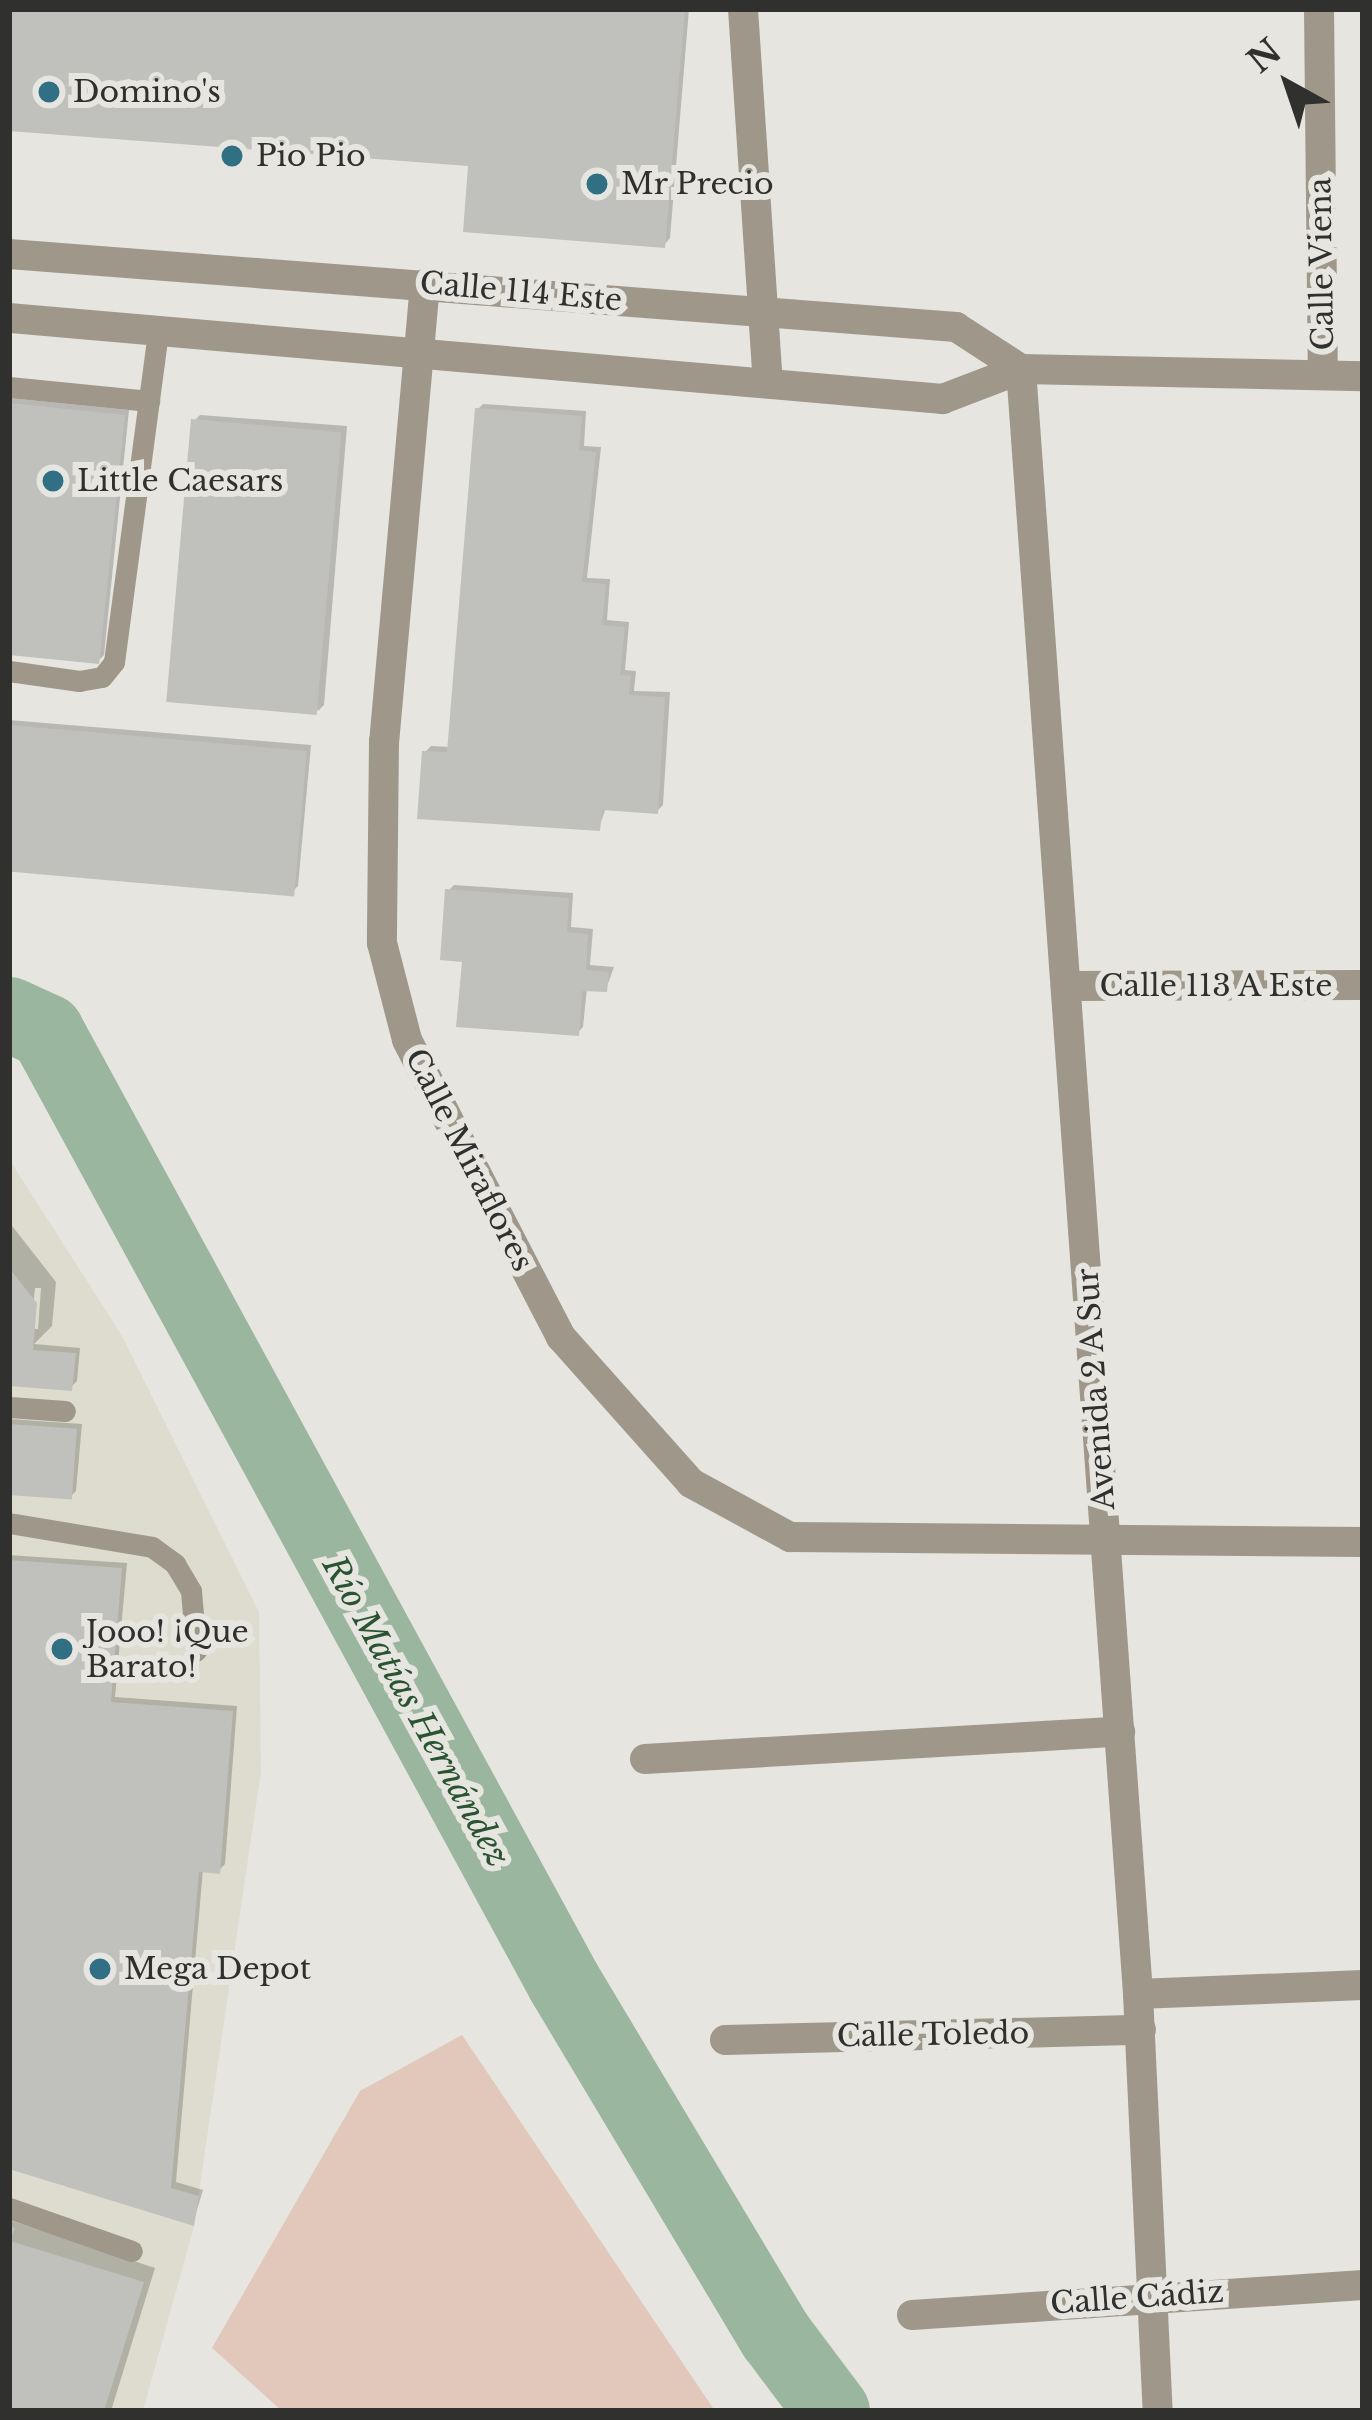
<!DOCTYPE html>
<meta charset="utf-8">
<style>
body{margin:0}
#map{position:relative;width:1372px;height:2420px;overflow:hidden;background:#e6e5e0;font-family:"Libre Baskerville",serif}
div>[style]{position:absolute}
.built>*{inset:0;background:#dedccf}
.green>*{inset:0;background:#e1c8bb}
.shadow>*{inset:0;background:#0003}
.river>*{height:75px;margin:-37.5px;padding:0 37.5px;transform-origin:37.5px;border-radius:37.5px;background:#9bb69e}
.building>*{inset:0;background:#c0c1bd;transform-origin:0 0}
.service>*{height:21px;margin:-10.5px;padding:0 10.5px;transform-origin:10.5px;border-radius:10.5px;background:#a0978b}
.minor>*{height:30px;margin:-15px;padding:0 15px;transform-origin:15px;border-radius:15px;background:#a0978b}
.tertiary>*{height:30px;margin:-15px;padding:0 15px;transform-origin:15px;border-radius:15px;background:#a0978b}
.dots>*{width:33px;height:33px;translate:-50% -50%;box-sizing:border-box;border:6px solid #e6e5e0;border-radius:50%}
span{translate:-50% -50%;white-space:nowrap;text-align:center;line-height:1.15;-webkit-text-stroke:12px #e6e5e0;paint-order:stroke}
.poi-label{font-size:30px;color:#30302e}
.left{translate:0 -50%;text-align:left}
.street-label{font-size:30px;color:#30302e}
.water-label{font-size:33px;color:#295331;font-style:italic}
.frame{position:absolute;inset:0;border:12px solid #30302e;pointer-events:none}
.north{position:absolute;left:1228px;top:24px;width:120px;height:120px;-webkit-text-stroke:9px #e6e5e0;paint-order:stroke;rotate:320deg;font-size:33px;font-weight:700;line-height:48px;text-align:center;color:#30302e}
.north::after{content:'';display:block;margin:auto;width:42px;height:54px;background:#30302e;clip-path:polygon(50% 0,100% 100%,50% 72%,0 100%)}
</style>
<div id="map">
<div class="built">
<i style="clip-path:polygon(9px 1159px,122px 1336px,259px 1612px,261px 1771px,194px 2226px,143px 2411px,9px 2411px)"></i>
</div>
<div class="green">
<i style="clip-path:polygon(462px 2035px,715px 2411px,282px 2411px,212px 2348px,360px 2091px)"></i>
</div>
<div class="shadow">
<i style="clip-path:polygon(9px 9px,689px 9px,670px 238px,664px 245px,471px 163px,9px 128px)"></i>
<i style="clip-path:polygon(9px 398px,129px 410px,104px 655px,98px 661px,9px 652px)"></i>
<i style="clip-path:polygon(483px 404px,586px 411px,584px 446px,601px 447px,587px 578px,610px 579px,607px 620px,629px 622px,625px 670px,636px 671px,634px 691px,670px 692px,663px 805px,657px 811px,606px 807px,599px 828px,425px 752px,431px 746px,451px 747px,477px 410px)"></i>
<i style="clip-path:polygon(200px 415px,347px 426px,324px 705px,318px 711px,194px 421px)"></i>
<i style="clip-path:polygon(9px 720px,311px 745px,298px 886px,292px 892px,9px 868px)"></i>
<i style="clip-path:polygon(454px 885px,573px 893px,571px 927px,593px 929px,590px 965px,614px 967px,606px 989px,587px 988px,583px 1027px,577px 1033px,465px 959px,448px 891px)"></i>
<i style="clip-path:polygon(evenodd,9px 1222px,56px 1282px,52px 1326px,34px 1344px,80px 1348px,77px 1381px,71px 1387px,9px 1383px,9px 1222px,35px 1288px,41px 1288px,38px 1329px,31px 1329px,35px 1288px)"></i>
<i style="clip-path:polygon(9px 1419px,82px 1424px,76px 1491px,70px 1497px,9px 1492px)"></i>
<i style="clip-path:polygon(9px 1555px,127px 1563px,115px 1697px,237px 1706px,225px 1864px,219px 1870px,203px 1869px,176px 2182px,203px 2190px,193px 2223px,9px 2166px)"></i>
<i style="clip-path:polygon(9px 2220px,155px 2268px,111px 2411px,9px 2411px)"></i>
</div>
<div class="river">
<i style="left:9px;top:1014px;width:41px;rotate:24.7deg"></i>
<i style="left:46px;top:1031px;width:1082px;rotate:61.44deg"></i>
<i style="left:563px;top:1981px;width:413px;rotate:59.1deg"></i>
<i style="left:775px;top:2335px;width:95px;rotate:53.1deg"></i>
</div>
<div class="building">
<i style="clip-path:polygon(9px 9px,685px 9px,665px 248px,463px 232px,468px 166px,9px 131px)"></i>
<i style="clip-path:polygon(9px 403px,125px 415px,99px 664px,9px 655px)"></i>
<i style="clip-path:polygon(475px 408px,582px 416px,579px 450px,596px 452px,582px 582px,606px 584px,602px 625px,625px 627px,620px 675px,631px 676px,629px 695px,665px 697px,658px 814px,602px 810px,600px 831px,417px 819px,422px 751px,447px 752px)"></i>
<i style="left:191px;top:419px;width:151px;height:284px;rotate:5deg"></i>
<i style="left:9px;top:725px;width:299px;height:146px;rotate:5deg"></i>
<i style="clip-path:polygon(445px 889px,569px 898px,567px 932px,588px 934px,586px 970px,609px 972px,607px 992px,582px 991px,579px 1036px,456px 1027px,462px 962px,440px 960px)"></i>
<i style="clip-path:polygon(9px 1268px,37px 1303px,33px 1350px,76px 1353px,72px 1391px,9px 1386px)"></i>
<i style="left:9px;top:1424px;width:68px;height:71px;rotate:4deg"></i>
<i style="clip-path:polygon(9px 1560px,122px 1568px,111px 1702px,233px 1711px,220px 1874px,199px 1872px,171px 2188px,199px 2196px,194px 2226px,9px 2169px)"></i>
<i style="clip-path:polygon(9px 2226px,15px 2228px,10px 2241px,144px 2282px,104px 2411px,9px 2411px)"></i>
</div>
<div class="service">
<i style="left:9px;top:387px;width:141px;rotate:5.7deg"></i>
<i style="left:9px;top:671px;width:71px;rotate:8.1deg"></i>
<i style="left:79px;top:681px;width:23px;rotate:-10deg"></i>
<i style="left:102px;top:677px;width:19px;rotate:-51deg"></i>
<i style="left:114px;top:662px;width:334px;rotate:-82.4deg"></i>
<i style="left:9px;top:1407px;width:56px;rotate:4.1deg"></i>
<i style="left:9px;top:1523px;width:145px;rotate:9.5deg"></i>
<i style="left:152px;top:1547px;width:29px;rotate:36deg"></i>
<i style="left:175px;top:1564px;width:31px;rotate:59deg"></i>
<i style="left:191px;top:1591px;width:60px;rotate:85.2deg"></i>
<i style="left:9px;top:2208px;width:130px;rotate:19.3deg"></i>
</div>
<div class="minor">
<i style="left:743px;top:9px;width:375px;rotate:86.2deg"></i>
<i style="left:1319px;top:9px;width:366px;rotate:89.4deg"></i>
<i style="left:425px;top:284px;width:459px;rotate:95.1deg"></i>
<i style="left:384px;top:741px;width:202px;rotate:90.6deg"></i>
<i style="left:382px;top:943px;width:100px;rotate:75.5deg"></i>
<i style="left:407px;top:1040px;width:335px;rotate:62.6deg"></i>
<i style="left:561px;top:1337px;width:195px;rotate:48.3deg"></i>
<i style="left:691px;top:1483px;width:113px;rotate:28.6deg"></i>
<i style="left:790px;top:1537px;width:573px;rotate:0.5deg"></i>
<i style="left:1021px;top:369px;width:1629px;rotate:85.88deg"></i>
<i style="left:1138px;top:1994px;width:417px;rotate:87.3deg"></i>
<i style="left:1068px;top:986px;width:295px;rotate:-0.2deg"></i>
<i style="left:645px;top:1759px;width:476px;rotate:-3.3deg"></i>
<i style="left:1138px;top:1994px;width:225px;rotate:-2.3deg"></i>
<i style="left:725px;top:2040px;width:416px;rotate:-1.4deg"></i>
<i style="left:912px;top:2315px;width:452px;rotate:-3.8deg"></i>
</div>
<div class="tertiary">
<i style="left:9px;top:254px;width:950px;rotate:4.41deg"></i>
<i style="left:956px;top:327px;width:77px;rotate:32.9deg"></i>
<i style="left:1021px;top:369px;width:84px;rotate:159deg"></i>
<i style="left:943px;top:399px;width:938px;rotate:-175.04deg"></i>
<i style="left:1021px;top:369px;width:342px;rotate:1.2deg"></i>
</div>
<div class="dots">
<i style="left:49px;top:92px;background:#306f84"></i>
<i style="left:232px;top:156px;background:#306f84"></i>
<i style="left:597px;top:184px;background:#306f84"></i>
<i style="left:53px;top:481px;background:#306f84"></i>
<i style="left:62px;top:1649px;background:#306f84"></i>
<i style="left:100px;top:1969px;background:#306f84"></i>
</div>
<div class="poi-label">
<span class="left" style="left:73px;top:92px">Domino's</span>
<span class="left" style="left:256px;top:156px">Pio Pio</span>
<span class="left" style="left:621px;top:184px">Mr Precio</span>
<span class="left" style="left:77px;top:481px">Little Caesars</span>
<span class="left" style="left:86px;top:1649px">Jooo! ¡Que<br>Barato!</span>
<span class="left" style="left:124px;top:1969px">Mega Depot</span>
</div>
<div class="street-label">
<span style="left:1322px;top:264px;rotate:-91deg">Calle Viena</span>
<span style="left:521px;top:292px;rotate:5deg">Calle 114 Este</span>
<span style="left:1216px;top:986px">Calle 113 A Este</span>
<span style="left:469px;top:1160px;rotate:63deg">Calle Miraflores</span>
<span style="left:1096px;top:1389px;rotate:-94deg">Avenida 2 A Sur</span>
<span style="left:933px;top:2035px;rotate:-1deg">Calle Toledo</span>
<span style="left:1137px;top:2298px;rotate:-4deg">Calle Cádiz</span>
</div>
<div class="water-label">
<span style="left:416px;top:1711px;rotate:61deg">Río Matías Hernández</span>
</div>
<div class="frame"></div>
<div class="north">N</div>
</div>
